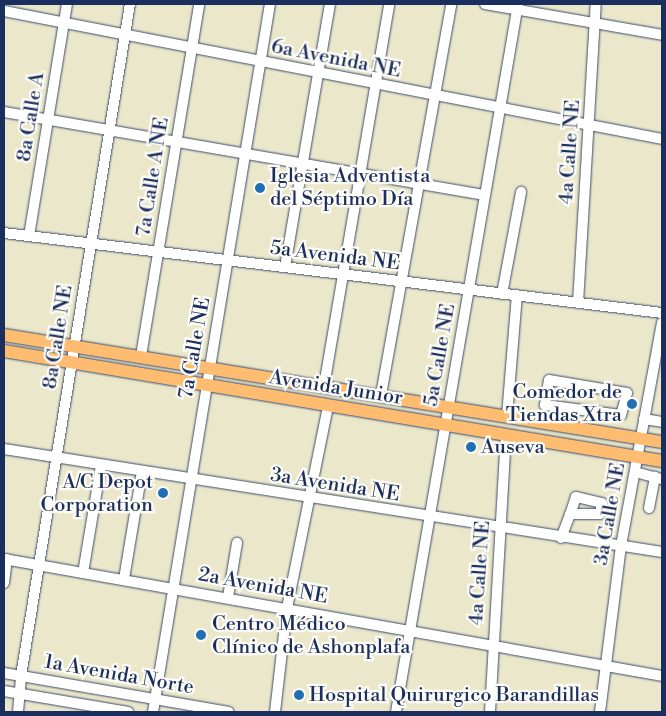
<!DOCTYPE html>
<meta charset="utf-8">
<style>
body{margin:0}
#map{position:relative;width:666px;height:716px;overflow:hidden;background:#ebe7ca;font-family:"Libre Bodoni",serif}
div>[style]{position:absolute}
.roads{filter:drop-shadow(0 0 1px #3a4b6e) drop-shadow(0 0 1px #3a4b6e)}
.minor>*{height:10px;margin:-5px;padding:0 5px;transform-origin:5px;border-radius:5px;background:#fff}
.major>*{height:12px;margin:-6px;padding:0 6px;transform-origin:6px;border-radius:6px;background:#febc70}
.dots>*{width:14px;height:14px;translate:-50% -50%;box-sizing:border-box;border:2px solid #fdfcf7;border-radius:50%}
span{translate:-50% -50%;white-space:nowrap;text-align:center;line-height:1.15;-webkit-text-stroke:4.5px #fdfcf7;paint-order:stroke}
.street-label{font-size:20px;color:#1b2f5e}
.poi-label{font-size:20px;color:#1b2f5e}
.left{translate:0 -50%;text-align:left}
.right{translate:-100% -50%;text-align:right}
.frame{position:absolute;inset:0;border:5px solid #1b2f5e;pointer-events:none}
</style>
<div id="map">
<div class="roads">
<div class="minor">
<i style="left:485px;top:4px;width:180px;rotate:9.9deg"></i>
<i style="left:4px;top:11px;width:670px;rotate:11.01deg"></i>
<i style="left:4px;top:112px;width:488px;rotate:9.8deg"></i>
<i style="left:4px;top:233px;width:663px;rotate:6.93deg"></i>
<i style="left:29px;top:236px;width:235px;rotate:-80.7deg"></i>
<i style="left:285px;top:267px;width:267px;rotate:-80.3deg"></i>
<i style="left:502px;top:294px;width:104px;rotate:-79.4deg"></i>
<i style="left:578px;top:303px;width:300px;rotate:-86.6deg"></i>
<i style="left:141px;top:356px;width:357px;rotate:-80.6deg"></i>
<i style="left:549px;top:380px;width:79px;rotate:9.5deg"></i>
<i style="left:627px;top:393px;width:23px;rotate:105deg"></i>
<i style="left:621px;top:415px;width:77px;rotate:-172.5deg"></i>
<i style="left:545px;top:405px;width:25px;rotate:-81deg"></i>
<i style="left:324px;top:386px;width:387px;rotate:-80.3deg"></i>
<i style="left:381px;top:395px;width:397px;rotate:-79.8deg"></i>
<i style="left:507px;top:416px;width:121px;rotate:-85.3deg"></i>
<i style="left:644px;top:419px;width:18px;rotate:9deg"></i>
<i style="left:4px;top:449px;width:666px;rotate:8.9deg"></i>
<i style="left:635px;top:472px;width:28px;rotate:15deg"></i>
<i style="left:649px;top:508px;width:32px;rotate:-79deg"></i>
<i style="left:561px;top:538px;width:26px;rotate:-69deg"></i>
<i style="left:570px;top:514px;width:30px"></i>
<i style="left:600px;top:514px;width:11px;rotate:-80deg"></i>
<i style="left:602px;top:503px;width:27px;rotate:-167deg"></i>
<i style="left:576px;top:497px;width:18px;rotate:109deg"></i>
<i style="left:4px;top:559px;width:668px;rotate:10.08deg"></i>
<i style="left:83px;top:573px;width:109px;rotate:-80.5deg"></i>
<i style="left:124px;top:579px;width:109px;rotate:-80.5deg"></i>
<i style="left:4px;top:583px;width:24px;rotate:-83deg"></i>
<i style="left:228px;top:597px;width:55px;rotate:-80.5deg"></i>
<i style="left:4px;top:673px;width:228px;rotate:9.8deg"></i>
<i style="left:4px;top:691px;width:126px;rotate:9.6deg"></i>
<i style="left:18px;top:712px;width:36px;rotate:-85deg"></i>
<i style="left:21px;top:676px;width:681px;rotate:-80.79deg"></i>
<i style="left:153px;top:712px;width:718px;rotate:-80.62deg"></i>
<i style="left:275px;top:712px;width:105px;rotate:-83.4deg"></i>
<i style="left:287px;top:608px;width:206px;rotate:-78.5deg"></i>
<i style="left:396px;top:712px;width:718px;rotate:-80.22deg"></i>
<i style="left:490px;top:712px;width:277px;rotate:-86.7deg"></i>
<i style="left:600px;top:712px;width:167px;rotate:-82.8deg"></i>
<i style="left:621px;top:546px;width:227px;rotate:-79.6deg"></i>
</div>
<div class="major">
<i style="left:4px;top:335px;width:667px;rotate:9.24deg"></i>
<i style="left:4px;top:351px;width:667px;rotate:9.49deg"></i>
</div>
</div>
<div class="dots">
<i style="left:260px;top:188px;background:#1f6fb2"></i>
<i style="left:632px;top:404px;background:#1f6fb2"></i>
<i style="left:471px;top:447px;background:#1f6fb2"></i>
<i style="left:163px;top:493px;background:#1f6fb2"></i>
<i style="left:201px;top:635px;background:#1f6fb2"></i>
<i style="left:299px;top:695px;background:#1f6fb2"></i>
</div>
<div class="street-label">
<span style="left:336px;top:59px;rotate:11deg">6a Avenida NE</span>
<span style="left:31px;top:117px;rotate:-81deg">8a Calle A</span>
<span style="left:570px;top:152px;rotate:-86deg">4a Calle NE</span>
<span style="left:153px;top:177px;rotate:-81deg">7a Calle A NE</span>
<span style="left:335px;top:256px;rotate:7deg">5a Avenida NE</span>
<span style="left:58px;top:337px;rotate:-81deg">8a Calle NE</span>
<span style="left:195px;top:348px;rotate:-80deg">7a Calle NE</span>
<span style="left:440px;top:355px;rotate:-80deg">5a Calle NE</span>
<span style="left:336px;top:388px;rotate:9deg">Avenida Junior</span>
<span style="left:335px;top:485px;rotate:9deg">3a Avenida NE</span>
<span style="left:610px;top:514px;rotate:-80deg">3a Calle NE</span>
<span style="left:480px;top:573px;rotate:-86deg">4a Calle NE</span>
<span style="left:263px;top:586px;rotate:10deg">2a Avenida NE</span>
<span style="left:119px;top:675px;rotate:10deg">1a Avenida Norte</span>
</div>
<div class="poi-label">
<span class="left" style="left:270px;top:188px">Iglesia Adventista<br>del Séptimo Día</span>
<span class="right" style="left:622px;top:404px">Comedor de<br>Tiendas Xtra</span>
<span class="left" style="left:481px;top:447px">Auseva</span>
<span class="right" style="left:153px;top:494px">A/C Depot<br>Corporation</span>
<span class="left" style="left:212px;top:636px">Centro Médico<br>Clínico de Ashonplafa</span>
<span class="left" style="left:309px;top:695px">Hospital Quirurgico Barandillas</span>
</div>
<div class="frame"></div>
</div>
